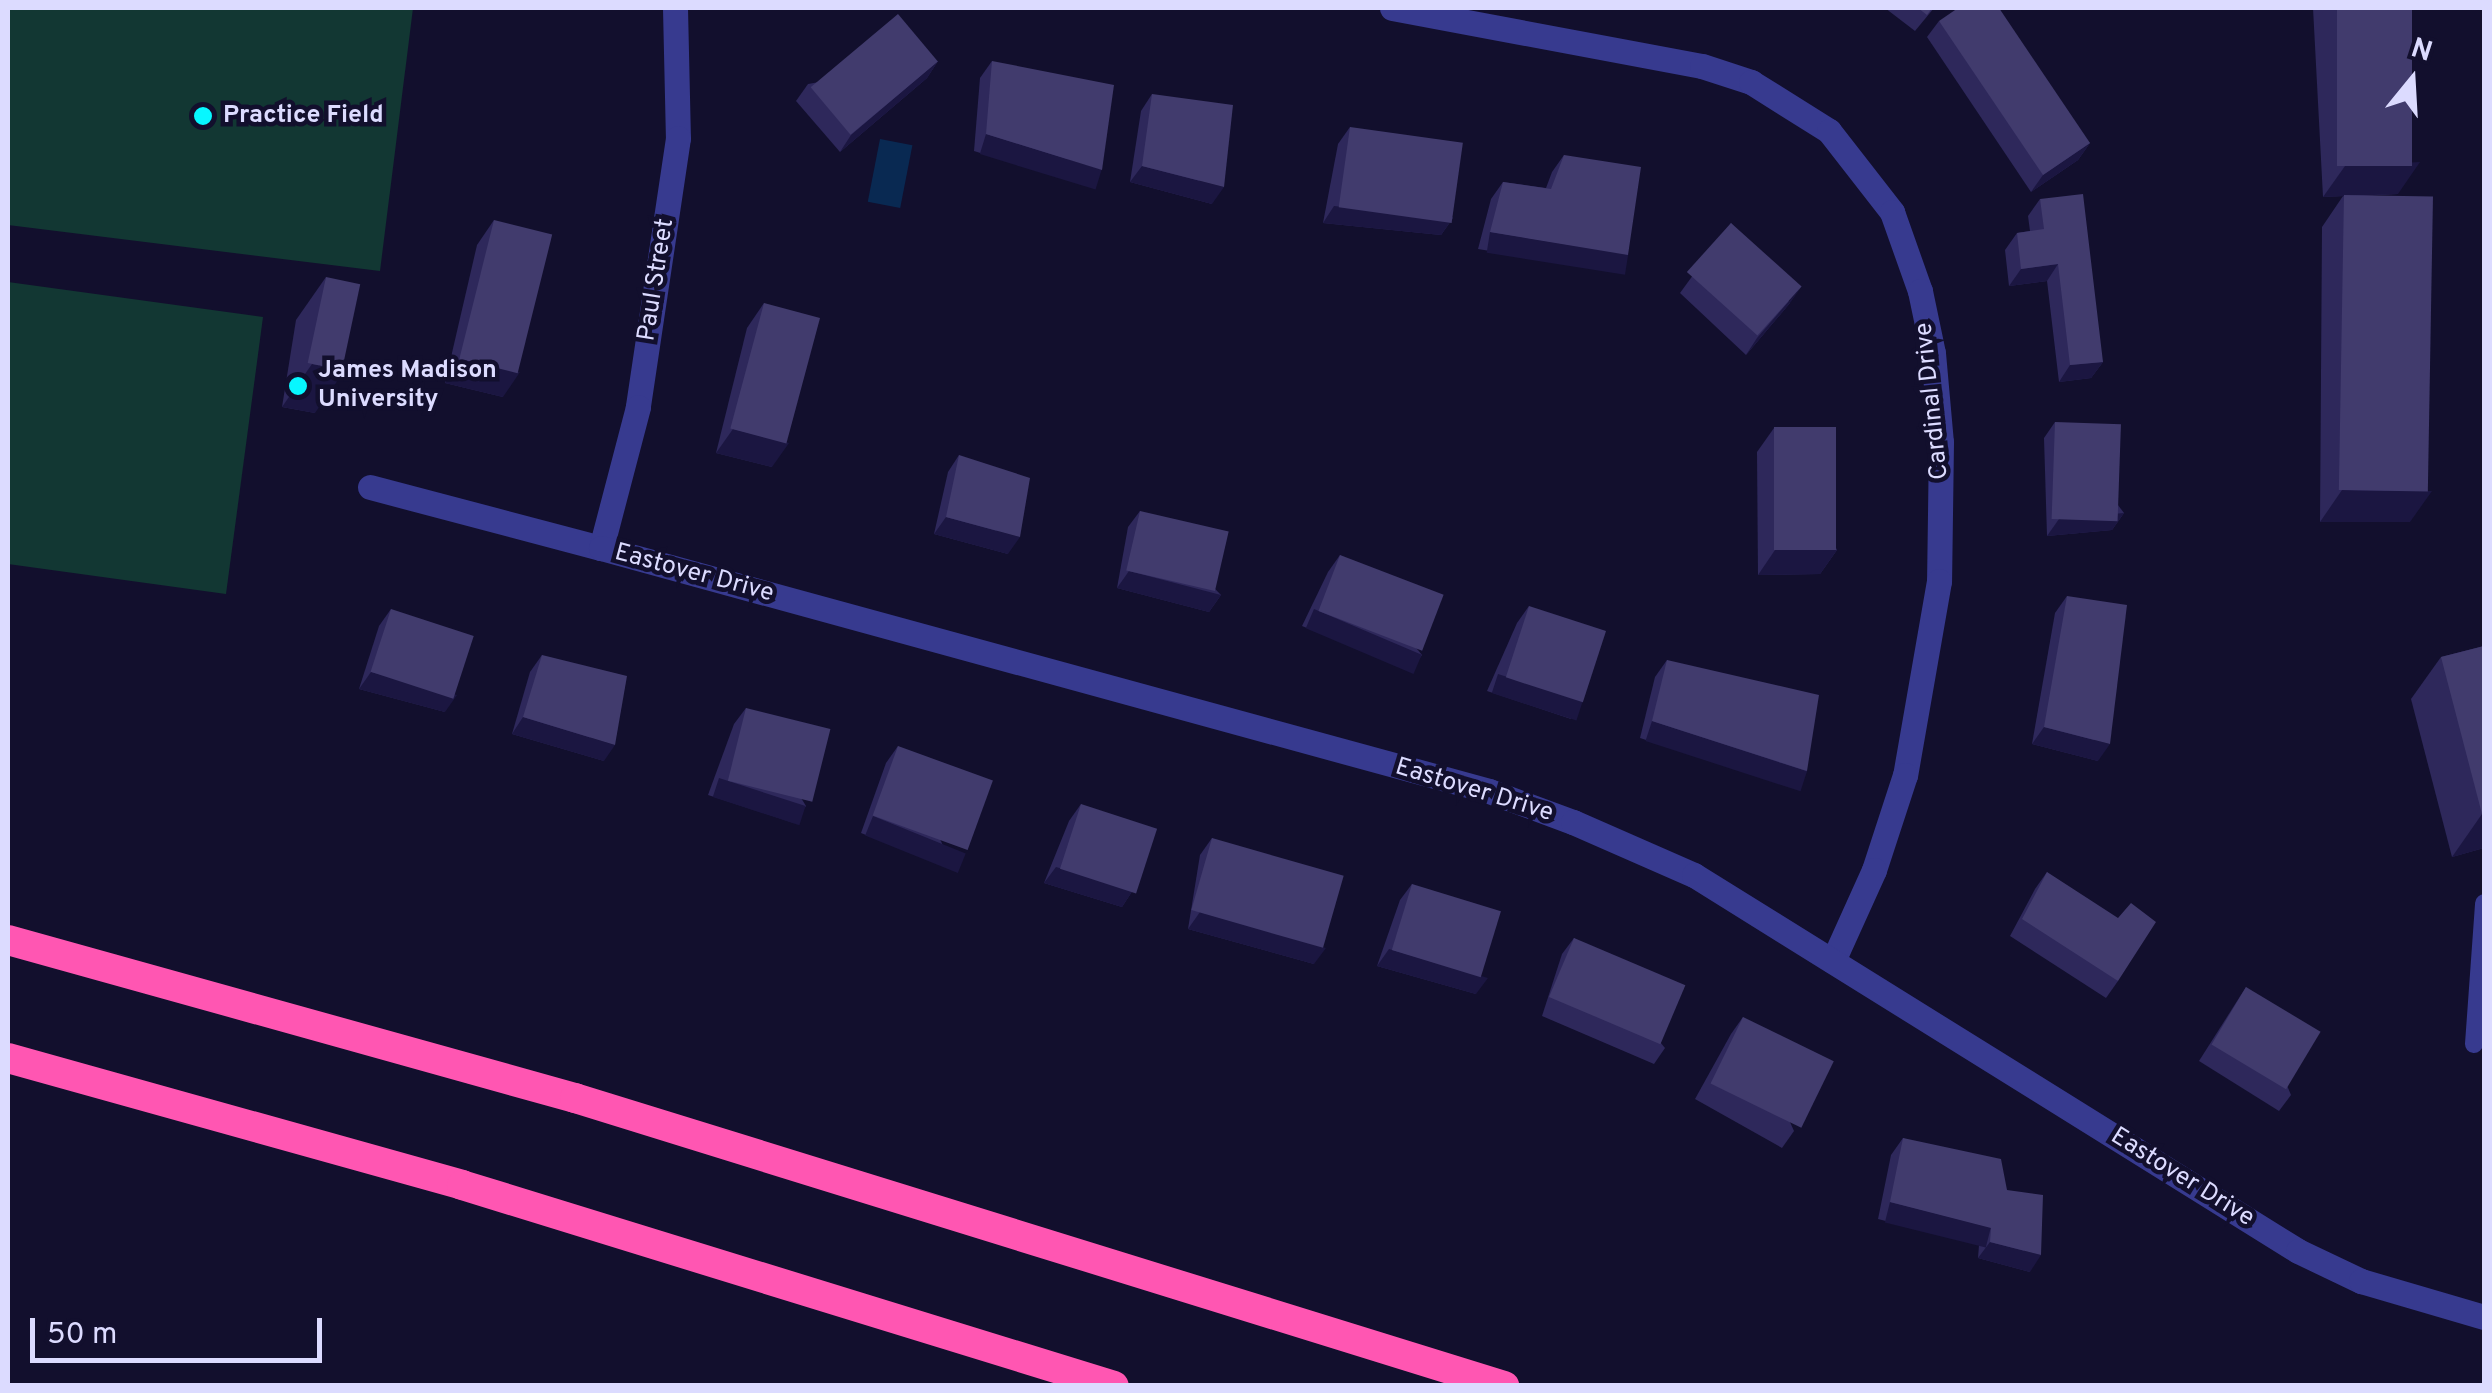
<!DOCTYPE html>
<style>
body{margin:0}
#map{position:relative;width:2492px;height:1393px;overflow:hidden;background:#120f2d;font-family:Overpass,sans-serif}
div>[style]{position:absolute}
.green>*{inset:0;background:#123733}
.water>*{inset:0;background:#092952;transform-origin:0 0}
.service>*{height:18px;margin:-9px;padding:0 9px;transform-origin:9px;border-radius:9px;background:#373a8f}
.minor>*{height:25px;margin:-12.5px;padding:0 12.5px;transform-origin:12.5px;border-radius:12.5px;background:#373a8f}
.tertiary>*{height:25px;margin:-12.5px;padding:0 12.5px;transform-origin:12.5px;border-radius:12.5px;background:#373a8f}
.motorway>*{height:30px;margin:-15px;padding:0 15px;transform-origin:15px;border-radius:15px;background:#ff56b2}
.wall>*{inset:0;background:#2e285b}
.shaded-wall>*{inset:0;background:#1b1641;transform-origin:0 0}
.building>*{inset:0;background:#413b6d;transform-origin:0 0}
.dots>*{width:28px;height:28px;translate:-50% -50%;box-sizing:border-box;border:5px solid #120f2d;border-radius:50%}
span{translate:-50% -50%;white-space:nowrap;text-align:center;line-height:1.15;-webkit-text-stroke:9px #120f2d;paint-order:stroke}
.poi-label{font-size:25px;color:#dcdbff;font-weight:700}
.left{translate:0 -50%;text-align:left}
.street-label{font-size:25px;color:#dcdbff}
.frame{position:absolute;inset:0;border:10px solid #dcdbff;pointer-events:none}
.north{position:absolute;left:2362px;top:30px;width:100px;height:100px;-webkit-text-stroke:8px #120f2d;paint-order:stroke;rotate:18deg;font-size:28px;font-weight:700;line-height:40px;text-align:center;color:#dcdbff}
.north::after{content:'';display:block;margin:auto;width:35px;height:45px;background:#dcdbff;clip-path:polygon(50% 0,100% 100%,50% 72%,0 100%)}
.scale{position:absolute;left:30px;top:1318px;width:292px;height:45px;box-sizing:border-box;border:5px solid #dcdbff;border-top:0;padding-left:12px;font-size:30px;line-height:35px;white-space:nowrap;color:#dcdbff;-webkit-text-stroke:8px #120f2d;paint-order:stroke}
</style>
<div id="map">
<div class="green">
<i style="clip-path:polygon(8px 8px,413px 8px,380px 271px,8px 225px)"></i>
<i style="clip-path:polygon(8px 282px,263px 317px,226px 594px,8px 564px)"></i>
</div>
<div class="water">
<i style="left:880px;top:139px;width:33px;height:64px;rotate:11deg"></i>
</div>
<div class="service">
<i style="left:2474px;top:1044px;width:141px;rotate:-85.9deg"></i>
</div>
<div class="minor">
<i style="left:1392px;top:8px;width:315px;rotate:10.6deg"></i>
<i style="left:1702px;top:66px;width:52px;rotate:18.1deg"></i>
<i style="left:1751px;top:82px;width:92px;rotate:32.1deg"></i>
<i style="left:1829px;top:131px;width:103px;rotate:52.1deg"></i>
<i style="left:1892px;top:212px;width:84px;rotate:70.5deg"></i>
<i style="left:1920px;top:291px;width:63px;rotate:78.2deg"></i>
<i style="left:1933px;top:353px;width:89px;rotate:84.9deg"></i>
<i style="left:1941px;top:442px;width:139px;rotate:90.8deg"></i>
<i style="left:1939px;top:581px;width:197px;rotate:99.9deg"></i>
<i style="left:1905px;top:775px;width:100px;rotate:108.1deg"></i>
<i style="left:1874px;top:870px;width:100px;rotate:114.3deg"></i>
<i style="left:370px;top:487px;width:239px;rotate:14.8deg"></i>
</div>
<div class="tertiary">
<i style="left:675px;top:8px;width:130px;rotate:88.7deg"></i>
<i style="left:678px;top:138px;width:272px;rotate:98.5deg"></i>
<i style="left:638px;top:407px;width:146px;rotate:104.7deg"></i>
<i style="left:601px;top:548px;width:921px;rotate:15.3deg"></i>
<i style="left:1489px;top:791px;width:90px;rotate:20.3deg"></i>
<i style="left:1573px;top:822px;width:132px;rotate:23.7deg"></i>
<i style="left:1694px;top:875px;width:711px;rotate:31.9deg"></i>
<i style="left:2298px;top:1251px;width:70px;rotate:25.5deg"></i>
<i style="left:2361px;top:1281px;width:128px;rotate:16.3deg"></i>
</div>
<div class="motorway">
<i style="left:8px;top:940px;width:589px;rotate:15.57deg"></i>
<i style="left:575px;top:1098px;width:973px;rotate:17.22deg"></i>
<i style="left:8px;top:1058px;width:471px;rotate:15.6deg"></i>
<i style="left:462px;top:1185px;width:682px;rotate:17.13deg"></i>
</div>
<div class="wall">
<i style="clip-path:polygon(1885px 8px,1934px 8px,1915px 31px)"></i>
<i style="clip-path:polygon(2313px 8px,2412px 8px,2398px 194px,2359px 196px,2410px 522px,2320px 522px,2322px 227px,2343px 196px,2323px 197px)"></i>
<i style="clip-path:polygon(1939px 21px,2090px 143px,2078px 160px,2031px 192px,1927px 37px)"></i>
<i style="clip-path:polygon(938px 61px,927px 78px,840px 152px,796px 101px,808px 84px)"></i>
<i style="clip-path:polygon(992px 61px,1090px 187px,974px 151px,980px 78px)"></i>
<i style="clip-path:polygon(1152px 94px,1212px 204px,1130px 182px,1141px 111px)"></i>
<i style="clip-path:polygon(1350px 127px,1453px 218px,1441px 235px,1323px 223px,1338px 144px)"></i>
<i style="clip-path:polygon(1564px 155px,1628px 255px,1616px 272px,1478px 249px,1491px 199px,1503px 182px,1546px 188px,1552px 172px)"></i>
<i style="clip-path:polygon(2040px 199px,2103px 362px,2091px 378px,2059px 382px,2047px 281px,2009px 286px,2005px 250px,2017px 233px,2030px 231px,2028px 216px)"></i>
<i style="clip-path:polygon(494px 220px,503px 397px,445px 383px,477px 245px)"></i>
<i style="clip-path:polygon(1731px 223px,1790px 303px,1746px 355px,1680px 293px)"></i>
<i style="clip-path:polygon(326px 277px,315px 413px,282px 407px,296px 320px)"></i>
<i style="clip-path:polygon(764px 303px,772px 467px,716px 453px,747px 328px)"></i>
<i style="clip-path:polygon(2055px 422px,2124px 513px,2112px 530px,2047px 536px,2044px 438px)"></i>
<i style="clip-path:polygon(1774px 428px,1837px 550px,1820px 574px,1758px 575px,1757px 452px)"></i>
<i style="clip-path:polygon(959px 455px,1008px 554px,934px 534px,948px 472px)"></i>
<i style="clip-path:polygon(1140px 511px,1221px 595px,1209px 612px,1117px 588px,1128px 527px)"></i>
<i style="clip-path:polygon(1340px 555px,1422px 655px,1411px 671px,1302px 626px,1328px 572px)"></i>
<i style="clip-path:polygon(2067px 596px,2098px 761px,2032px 744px,2055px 613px)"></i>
<i style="clip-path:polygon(1529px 606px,1571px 719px,1487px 691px,1517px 623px)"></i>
<i style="clip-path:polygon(391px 609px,445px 712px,359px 689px,379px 626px)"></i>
<i style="clip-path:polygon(2484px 646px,2484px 848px,2452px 857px,2411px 699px,2441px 657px)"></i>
<i style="clip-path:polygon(542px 655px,604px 761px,512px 734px,530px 672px)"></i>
<i style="clip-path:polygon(1667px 660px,1807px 771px,1795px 788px,1640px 738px,1655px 677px)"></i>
<i style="clip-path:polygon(746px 708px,806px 806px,794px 823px,708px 795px,734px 724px)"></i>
<i style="clip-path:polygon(898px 746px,954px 870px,861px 833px,886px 763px)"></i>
<i style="clip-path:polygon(1081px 804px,1133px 890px,1122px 907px,1044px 883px,1069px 821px)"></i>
<i style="clip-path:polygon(1212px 838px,1314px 964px,1188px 929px,1200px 855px)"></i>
<i style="clip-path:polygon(2047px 872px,2118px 981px,2106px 998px,2010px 936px,2035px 889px)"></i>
<i style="clip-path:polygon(1412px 884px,1476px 994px,1377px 966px,1400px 900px)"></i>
<i style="clip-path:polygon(1574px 938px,1665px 1048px,1654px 1064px,1542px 1016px,1562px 954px)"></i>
<i style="clip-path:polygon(2246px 987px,2291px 1095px,2279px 1111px,2199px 1061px)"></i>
<i style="clip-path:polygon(1743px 1017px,1794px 1131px,1782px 1148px,1695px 1099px,1731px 1034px)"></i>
<i style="clip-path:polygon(1903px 1138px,2007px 1190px,2030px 1272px,1978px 1258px,1979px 1245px,1878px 1219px,1891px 1155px)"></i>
</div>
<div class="shaded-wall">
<i style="clip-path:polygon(938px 61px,927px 78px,840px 152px,851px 135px)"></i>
<i style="left:986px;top:134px;width:121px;height:21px;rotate:17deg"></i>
<i style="clip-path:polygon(2090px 143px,2078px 160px,2031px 192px,2043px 175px)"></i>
<i style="clip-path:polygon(2420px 162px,2398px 194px,2323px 197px,2345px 166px)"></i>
<i style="clip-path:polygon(1142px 166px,1224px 187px,1212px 204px,1130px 182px)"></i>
<i style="clip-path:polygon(1334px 206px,1453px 218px,1441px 235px,1323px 223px)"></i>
<i style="left:1490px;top:232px;width:140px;height:21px;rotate:9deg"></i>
<i style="clip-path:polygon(2058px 264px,2047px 281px,2009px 286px,2021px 269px)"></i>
<i style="clip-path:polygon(1802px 286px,1790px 303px,1746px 355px,1757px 338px)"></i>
<i style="clip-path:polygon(462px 359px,520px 372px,503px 397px,445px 383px)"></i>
<i style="clip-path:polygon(2103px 362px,2091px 378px,2059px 382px,2070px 365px)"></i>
<i style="clip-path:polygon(312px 364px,345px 370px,315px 413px,282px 407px)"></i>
<i style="clip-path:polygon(733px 429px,789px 443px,772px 467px,716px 453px)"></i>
<i style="clip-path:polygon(2342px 490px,2432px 491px,2410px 522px,2320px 522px)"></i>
<i style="clip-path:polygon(2124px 513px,2112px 530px,2047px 536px,2059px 519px)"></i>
<i style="clip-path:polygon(946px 517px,1020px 537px,1008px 554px,934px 534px)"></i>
<i style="clip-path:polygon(1775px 550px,1837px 550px,1820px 574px,1758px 575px)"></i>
<i style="clip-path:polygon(1129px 571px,1221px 595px,1209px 612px,1117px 588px)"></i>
<i style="left:1314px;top:609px;width:117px;height:21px;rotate:23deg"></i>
<i style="clip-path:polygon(371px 672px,457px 695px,445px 712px,359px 689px)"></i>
<i style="left:1498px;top:674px;width:89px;height:20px;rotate:18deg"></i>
<i style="clip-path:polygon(523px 717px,615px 745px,604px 761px,512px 734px)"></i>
<i style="left:1652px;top:721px;width:163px;height:21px;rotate:18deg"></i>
<i style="clip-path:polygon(2044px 727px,2110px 744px,2098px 761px,2032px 744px)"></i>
<i style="left:719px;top:778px;width:91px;height:20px;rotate:18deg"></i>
<i style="clip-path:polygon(2484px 813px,2484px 848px,2452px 857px,2482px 814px)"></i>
<i style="left:873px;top:816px;width:100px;height:21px;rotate:22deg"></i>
<i style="clip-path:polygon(1056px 867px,1133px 890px,1122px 907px,1044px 883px)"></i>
<i style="clip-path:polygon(1200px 912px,1326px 948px,1314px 964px,1188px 929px)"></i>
<i style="clip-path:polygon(1389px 949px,1488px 978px,1476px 994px,1377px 966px)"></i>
<i style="left:1890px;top:1202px;width:104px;height:21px;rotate:14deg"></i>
<i style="clip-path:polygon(1990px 1242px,2041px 1255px,2030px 1272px,1978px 1258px)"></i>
</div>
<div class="building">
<i style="clip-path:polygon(1918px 8px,1932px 8px,1927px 15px)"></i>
<i style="clip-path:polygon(1958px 8px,1999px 8px,2090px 143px,2043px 175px,1939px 21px)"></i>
<i style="left:2337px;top:8px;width:75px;height:158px"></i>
<i style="left:898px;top:14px;width:62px;height:114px;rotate:50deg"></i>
<i style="clip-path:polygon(992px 61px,1114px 85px,1102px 170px,986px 134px)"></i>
<i style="clip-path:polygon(1152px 94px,1233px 105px,1224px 187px,1142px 166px)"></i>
<i style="left:1350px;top:127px;width:114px;height:81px;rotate:8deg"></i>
<i style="clip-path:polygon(1564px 155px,1641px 167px,1628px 255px,1490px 232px,1503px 182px,1551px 189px)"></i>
<i style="clip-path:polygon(2083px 194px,2103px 362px,2070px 365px,2058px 264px,2021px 269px,2017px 233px,2044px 229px,2040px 199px)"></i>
<i style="left:2344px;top:195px;width:89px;height:295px;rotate:1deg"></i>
<i style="left:494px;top:220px;width:60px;height:143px;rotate:14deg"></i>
<i style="left:1731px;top:223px;width:95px;height:66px;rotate:42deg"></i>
<i style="left:326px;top:277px;width:35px;height:88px;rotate:12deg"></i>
<i style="left:764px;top:303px;width:58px;height:130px;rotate:15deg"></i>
<i style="left:2055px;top:422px;width:66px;height:97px;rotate:2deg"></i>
<i style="left:1836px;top:427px;width:123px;height:62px;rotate:90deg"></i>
<i style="clip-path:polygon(959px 455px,1030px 478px,1020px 537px,946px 517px)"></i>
<i style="left:1140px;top:511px;width:91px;height:61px;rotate:13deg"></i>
<i style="left:1340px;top:555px;width:111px;height:60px;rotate:21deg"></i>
<i style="clip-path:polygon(2067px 596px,2127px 605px,2110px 744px,2044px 727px)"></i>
<i style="left:1529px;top:606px;width:81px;height:75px;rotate:18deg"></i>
<i style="left:391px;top:609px;width:87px;height:66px;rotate:18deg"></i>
<i style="clip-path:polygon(2484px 646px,2484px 813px,2482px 814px,2441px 657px)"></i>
<i style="clip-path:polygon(542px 655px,627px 676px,615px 745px,523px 717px)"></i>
<i style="clip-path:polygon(1667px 660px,1819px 695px,1807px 771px,1652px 721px)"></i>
<i style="left:746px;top:708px;width:87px;height:75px;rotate:14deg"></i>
<i style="left:898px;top:746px;width:101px;height:74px;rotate:20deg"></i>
<i style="left:1081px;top:804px;width:80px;height:68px;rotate:18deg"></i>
<i style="left:1212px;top:838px;width:137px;height:75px;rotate:16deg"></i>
<i style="clip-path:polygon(2047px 872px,2118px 918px,2131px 903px,2156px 922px,2118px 981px,2022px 919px)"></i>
<i style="left:1412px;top:884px;width:93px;height:69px;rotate:17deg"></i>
<i style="left:1574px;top:938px;width:121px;height:64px;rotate:23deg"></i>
<i style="left:2246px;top:987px;width:87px;height:67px;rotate:31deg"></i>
<i style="left:1743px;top:1017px;width:101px;height:74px;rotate:26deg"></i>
<i style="clip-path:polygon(1903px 1138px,2001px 1159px,2007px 1190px,2043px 1195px,2041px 1255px,1990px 1242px,1991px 1228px,1890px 1202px)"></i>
</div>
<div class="dots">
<i style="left:203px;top:116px;background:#07f7ff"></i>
<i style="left:298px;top:386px;background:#07f7ff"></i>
</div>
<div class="poi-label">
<span class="left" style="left:223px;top:116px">Practice Field</span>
<span class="left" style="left:318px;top:386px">James Madison<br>University</span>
</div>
<div class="street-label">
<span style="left:657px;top:280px;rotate:-81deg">Paul Street</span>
<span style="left:1933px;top:401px;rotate:-96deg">Cardinal Drive</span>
<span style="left:694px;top:574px;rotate:15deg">Eastover Drive</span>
<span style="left:1474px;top:791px;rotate:17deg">Eastover Drive</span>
<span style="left:2182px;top:1178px;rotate:32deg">Eastover Drive</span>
</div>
<div class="frame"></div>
<div class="north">N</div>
<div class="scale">50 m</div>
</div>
